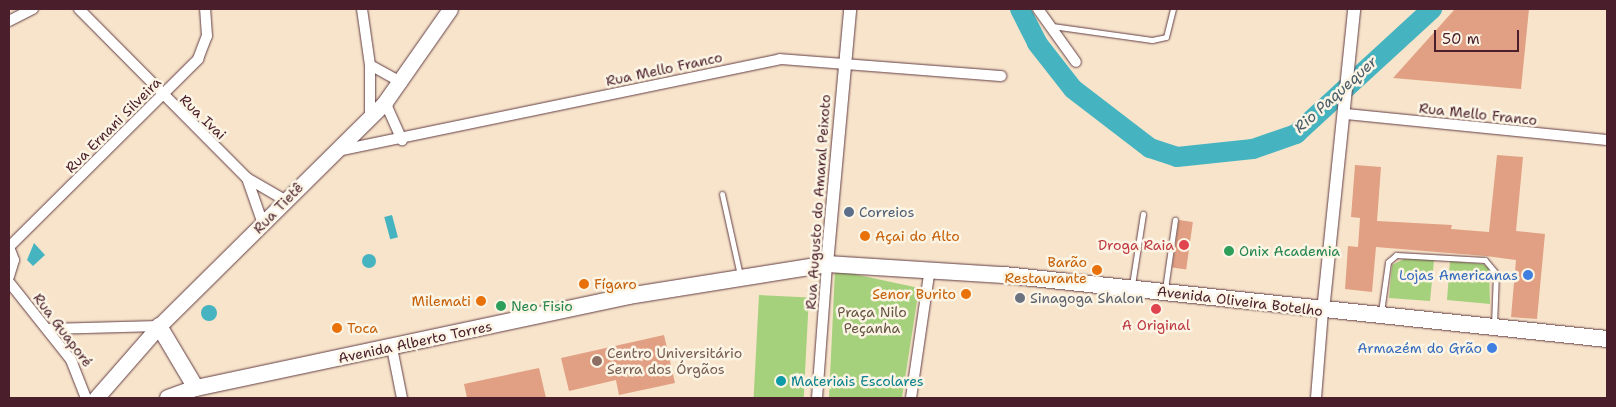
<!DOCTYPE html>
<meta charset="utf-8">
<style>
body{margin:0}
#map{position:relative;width:1616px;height:407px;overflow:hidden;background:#f7e4cb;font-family:"Shantell Sans",sans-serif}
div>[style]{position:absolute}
.green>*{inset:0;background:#a5d07c;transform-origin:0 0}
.water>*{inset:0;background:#46b4c0;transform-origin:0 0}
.round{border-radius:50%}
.river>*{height:20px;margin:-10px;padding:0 10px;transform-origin:10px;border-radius:10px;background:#46b4c0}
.building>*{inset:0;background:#e1a083;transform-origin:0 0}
.roads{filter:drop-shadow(0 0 1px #643d43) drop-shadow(0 0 1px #643d43)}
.service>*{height:5px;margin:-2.5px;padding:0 2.5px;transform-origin:2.5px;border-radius:2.5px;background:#fff}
.minor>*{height:10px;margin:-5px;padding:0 5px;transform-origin:5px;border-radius:5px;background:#fff}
.tertiary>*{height:12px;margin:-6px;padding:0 6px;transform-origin:6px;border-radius:6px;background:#fff}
.secondary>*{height:15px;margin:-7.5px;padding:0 7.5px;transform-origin:7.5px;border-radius:7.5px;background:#fff}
.primary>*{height:16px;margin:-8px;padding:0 8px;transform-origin:8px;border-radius:8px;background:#fff}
.dots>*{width:14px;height:14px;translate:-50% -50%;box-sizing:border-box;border:2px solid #fcf5e5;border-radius:50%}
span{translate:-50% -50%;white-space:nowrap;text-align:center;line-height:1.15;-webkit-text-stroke:5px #fcf5e5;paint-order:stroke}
.street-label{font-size:14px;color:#4a1f2b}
.service-label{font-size:14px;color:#4e5e75}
.left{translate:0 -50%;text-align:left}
.food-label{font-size:14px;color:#c56008}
.right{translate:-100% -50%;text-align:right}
.health-label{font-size:14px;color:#be3a42}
.leisure-label{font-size:14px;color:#27864d}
.shop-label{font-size:14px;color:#366cbe}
.worship-label{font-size:14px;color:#5b616d}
.park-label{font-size:14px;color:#655443}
.education-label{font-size:14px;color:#785e54}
.culture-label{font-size:14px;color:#0d838f}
.water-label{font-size:15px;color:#485b67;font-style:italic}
.frame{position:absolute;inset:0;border:10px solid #4a1f2b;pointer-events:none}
.scale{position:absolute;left:1434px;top:30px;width:85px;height:22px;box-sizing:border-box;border:2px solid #4a1f2b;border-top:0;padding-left:6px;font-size:15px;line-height:18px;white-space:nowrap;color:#4a1f2b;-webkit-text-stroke:4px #fcf5e5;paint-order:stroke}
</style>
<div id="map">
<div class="green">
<i style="clip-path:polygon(1406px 258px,1434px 260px,1430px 301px,1389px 298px,1392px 265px)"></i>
<i style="clip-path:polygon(1450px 261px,1483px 264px,1489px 268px,1490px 304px,1447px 300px)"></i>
<i style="clip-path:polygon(835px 270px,919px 288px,902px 398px,829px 398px)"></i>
<i style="left:759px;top:295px;width:50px;height:103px;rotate:3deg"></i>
</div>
<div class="water">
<i style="left:392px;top:215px;width:23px;height:8px;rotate:75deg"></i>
<i style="clip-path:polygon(34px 243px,45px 255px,33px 266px,27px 260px)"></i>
<i class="round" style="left:362px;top:254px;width:14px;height:14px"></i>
<i class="round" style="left:201px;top:305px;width:16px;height:16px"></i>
</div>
<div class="river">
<i style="left:1020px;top:9px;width:38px;rotate:63deg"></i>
<i style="left:1037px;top:43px;width:58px;rotate:52deg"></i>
<i style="left:1073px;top:89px;width:97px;rotate:37.5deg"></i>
<i style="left:1150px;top:148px;width:28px;rotate:18deg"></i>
<i style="left:1177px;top:157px;width:76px;rotate:-6deg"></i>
<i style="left:1253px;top:149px;width:46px;rotate:-19.2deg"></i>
<i style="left:1296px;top:134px;width:185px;rotate:-42.6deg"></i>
</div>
<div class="building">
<i style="clip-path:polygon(1455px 9px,1529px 9px,1521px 89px,1393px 78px)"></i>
<i style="clip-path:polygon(1497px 155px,1523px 157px,1516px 231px,1545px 234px,1537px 319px,1511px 317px,1516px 260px,1486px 256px,1376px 247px,1372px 292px,1345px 289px,1348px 246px,1358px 247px,1360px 218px,1351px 217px,1355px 165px,1381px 167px,1377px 221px,1452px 225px,1451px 229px,1489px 232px)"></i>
<i style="left:1179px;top:220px;width:14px;height:48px;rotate:8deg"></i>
<i style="clip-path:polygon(664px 335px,675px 383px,619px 395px,616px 380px,569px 391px,561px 358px)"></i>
<i style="clip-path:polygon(539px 368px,546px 398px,467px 398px,464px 384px)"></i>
</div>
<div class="roads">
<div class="service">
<i style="left:1052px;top:26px;width:101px;rotate:8deg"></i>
<i style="left:1152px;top:40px;width:14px;rotate:-12deg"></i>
<i style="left:1166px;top:37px;width:29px;rotate:-76deg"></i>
<i style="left:722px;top:194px;width:83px;rotate:77.5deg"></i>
<i style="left:1132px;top:285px;width:72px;rotate:-81.2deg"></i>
<i style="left:1165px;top:289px;width:70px;rotate:-81.8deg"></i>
<i style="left:1381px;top:312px;width:50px;rotate:-82deg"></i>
<i style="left:1388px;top:262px;width:11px;rotate:-41deg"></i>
<i style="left:1396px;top:255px;width:89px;rotate:3.2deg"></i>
<i style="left:1485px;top:260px;width:17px;rotate:50deg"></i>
<i style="left:1496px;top:273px;width:51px;rotate:92.2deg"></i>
</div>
<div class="minor">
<i style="left:79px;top:9px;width:238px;rotate:45.2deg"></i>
<i style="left:247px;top:178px;width:44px;rotate:30.1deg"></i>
<i style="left:362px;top:9px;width:57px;rotate:81.9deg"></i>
<i style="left:370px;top:65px;width:52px;rotate:90deg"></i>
<i style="left:1038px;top:9px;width:65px;rotate:54.4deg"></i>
<i style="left:9px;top:21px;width:27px;rotate:-27deg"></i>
<i style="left:370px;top:65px;width:37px;rotate:29deg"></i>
<i style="left:385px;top:102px;width:42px;rotate:65.9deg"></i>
<i style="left:1346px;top:114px;width:262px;rotate:5.7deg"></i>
<i style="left:337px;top:151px;width:452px;rotate:-11.7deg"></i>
<i style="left:780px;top:59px;width:222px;rotate:4.4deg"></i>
<i style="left:247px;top:178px;width:49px;rotate:70.8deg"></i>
<i style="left:9px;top:247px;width:267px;rotate:-44.8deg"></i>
<i style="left:198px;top:59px;width:25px;rotate:-69deg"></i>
<i style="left:207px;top:36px;width:27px;rotate:-94deg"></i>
<i style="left:9px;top:247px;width:14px;rotate:69deg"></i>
<i style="left:14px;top:260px;width:17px;rotate:107deg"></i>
<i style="left:9px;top:282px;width:100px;rotate:51.5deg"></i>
<i style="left:71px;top:360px;width:41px;rotate:68.5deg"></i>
<i style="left:49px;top:329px;width:110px;rotate:-1.6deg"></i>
<i style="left:392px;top:348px;width:51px;rotate:78.7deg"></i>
<i style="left:817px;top:398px;width:134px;rotate:-85.7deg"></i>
<i style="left:911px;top:398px;width:131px;rotate:-81.7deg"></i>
<i style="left:1316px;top:398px;width:87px;rotate:-85.4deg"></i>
</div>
<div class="tertiary">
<i style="left:827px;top:264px;width:256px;rotate:-84.8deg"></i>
<i style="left:1323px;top:311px;width:304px;rotate:-84.1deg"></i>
</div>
<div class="secondary">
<i style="left:96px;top:398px;width:96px;rotate:-48.8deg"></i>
<i style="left:159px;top:326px;width:318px;rotate:-44.7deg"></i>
<i style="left:385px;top:102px;width:113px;rotate:-55deg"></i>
</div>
<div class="primary">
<i style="left:159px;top:326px;width:72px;rotate:59.2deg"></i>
<i style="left:168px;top:398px;width:30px;rotate:-20deg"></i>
<i style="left:196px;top:388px;width:442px;rotate:-12deg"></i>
<i style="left:628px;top:296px;width:202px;rotate:-9.1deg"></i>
<i style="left:827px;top:264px;width:177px;rotate:3.6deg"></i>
<i style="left:1004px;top:275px;width:606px;rotate:6.06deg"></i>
</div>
</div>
<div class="dots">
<i style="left:849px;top:212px;background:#5c6f8a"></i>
<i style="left:865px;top:236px;background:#e8710a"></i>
<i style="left:1184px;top:245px;background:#e0444e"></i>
<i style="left:1229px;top:251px;background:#2e9e5b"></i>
<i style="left:1097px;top:270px;background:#e8710a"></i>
<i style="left:1528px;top:275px;background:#3f7fe0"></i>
<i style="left:584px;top:284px;background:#e8710a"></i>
<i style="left:966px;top:294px;background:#e8710a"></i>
<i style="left:1020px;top:298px;background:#6b7280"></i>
<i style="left:481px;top:301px;background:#e8710a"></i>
<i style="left:501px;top:306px;background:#2e9e5b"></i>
<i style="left:1156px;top:309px;background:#e0444e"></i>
<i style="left:337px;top:328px;background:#e8710a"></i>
<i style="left:1492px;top:348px;background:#3f7fe0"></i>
<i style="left:597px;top:361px;background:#8d6e63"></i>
<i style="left:781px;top:381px;background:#0f9aa8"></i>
</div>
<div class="street-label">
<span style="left:664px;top:69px;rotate:-12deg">Rua Mello Franco</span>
<span style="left:1478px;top:114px;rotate:6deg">Rua Mello Franco</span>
<span style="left:203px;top:117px;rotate:44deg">Rua Ivai</span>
<span style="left:113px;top:125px;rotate:-45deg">Rua Ernani Silveira</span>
<span style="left:818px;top:202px;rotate:-86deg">Rua Augusto do Amaral Peixoto</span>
<span style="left:278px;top:208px;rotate:-46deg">Rua Tietê</span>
<span style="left:1240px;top:301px;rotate:7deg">Avenida Oliveira Botelho</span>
<span style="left:63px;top:330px;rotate:53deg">Rua Guaporé</span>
<span style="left:415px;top:342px;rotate:-12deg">Avenida Alberto Torres</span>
</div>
<div class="service-label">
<span class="left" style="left:859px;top:212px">Correios</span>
</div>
<div class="food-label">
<span class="left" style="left:875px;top:236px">Açai do Alto</span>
<span class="right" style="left:1087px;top:270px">Barão<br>Restaurante</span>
<span class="left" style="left:594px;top:284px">Fígaro</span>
<span class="right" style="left:956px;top:294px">Senor Burito</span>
<span class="right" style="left:471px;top:301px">Milemati</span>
<span class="left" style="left:347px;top:328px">Toca</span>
</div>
<div class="health-label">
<span class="right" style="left:1174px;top:245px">Droga Raia</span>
<span style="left:1156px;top:325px">A Original</span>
</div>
<div class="leisure-label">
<span class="left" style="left:1239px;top:251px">Onix Academia</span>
<span class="left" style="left:511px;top:306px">Neo Fisio</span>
</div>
<div class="shop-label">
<span class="right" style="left:1518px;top:275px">Lojas Americanas</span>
<span class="right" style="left:1482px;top:348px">Armazém do Grão</span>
</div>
<div class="worship-label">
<span class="left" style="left:1030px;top:298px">Sinagoga Shalon</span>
</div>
<div class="park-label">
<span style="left:872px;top:320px">Praça Nilo<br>Peçanha</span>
</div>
<div class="education-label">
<span class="left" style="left:607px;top:361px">Centro Universitário<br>Serra dos Órgãos</span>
</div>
<div class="culture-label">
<span class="left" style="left:791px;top:381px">Materiais Escolares</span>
</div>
<div class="water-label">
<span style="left:1336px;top:95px;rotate:-42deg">Rio Paquequer</span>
</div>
<div class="frame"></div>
<div class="scale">50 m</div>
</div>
